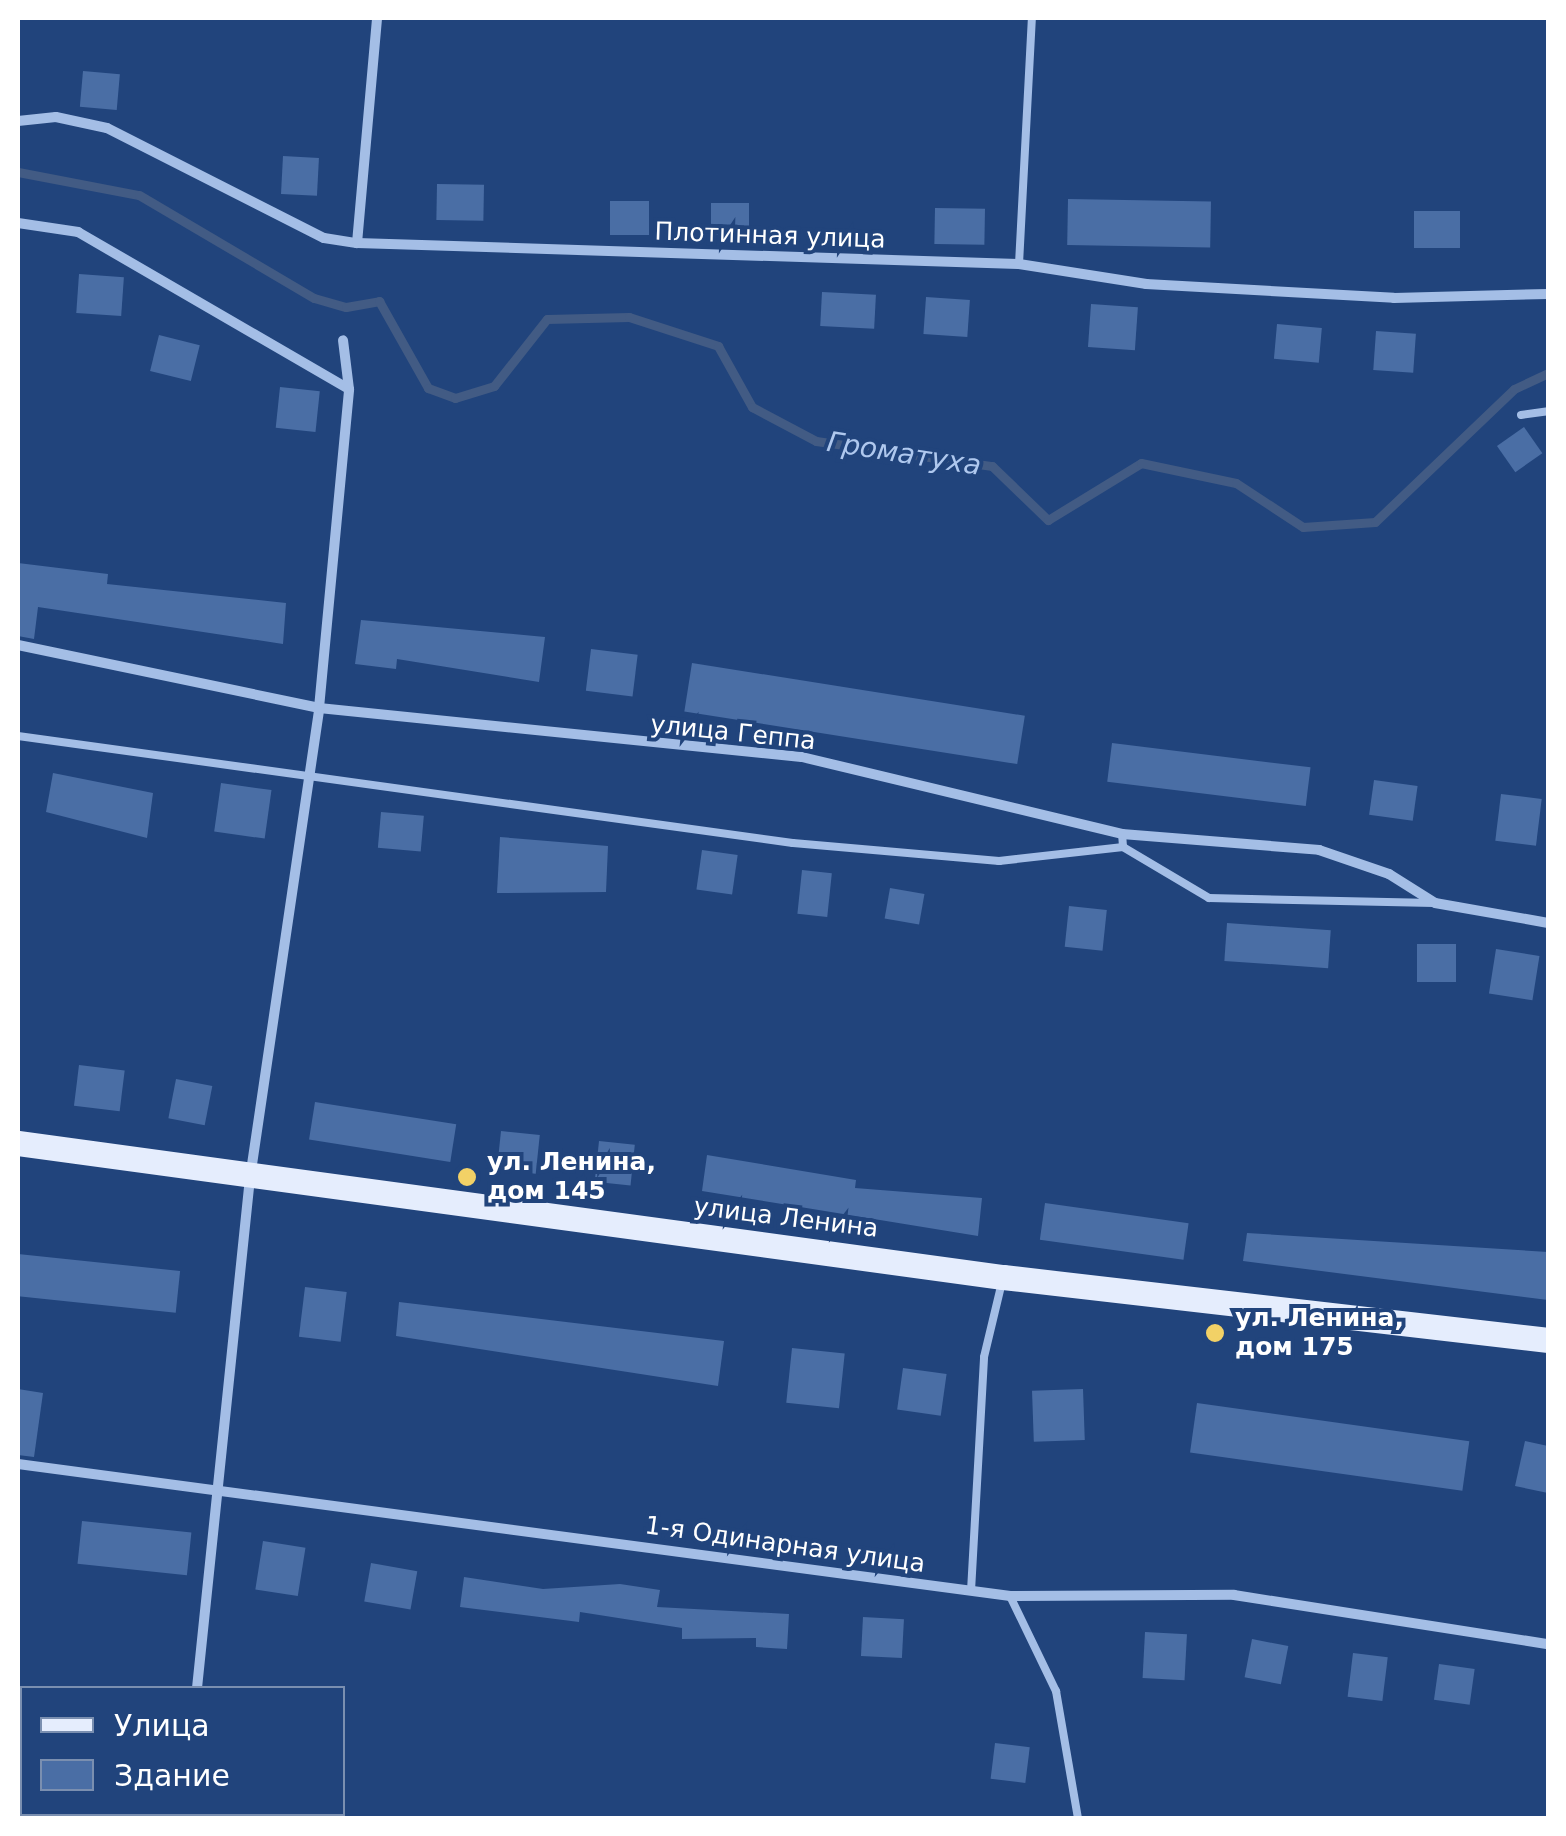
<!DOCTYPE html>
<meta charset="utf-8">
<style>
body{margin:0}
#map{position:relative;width:1566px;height:1836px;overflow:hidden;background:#21447c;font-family:"DejaVu Sans",sans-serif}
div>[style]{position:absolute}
.stream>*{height:9px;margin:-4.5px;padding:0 4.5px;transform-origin:4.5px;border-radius:4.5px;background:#425b84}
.building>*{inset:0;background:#4a6ea5;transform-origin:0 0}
.service>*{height:8px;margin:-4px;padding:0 4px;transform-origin:4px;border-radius:4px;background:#a4bee6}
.minor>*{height:10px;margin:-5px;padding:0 5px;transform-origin:5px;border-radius:5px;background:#a4bee6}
.primary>*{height:25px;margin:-12.5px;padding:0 12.5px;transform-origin:12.5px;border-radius:12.5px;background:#e5edfd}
.dots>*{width:28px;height:28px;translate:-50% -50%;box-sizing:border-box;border:5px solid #21447c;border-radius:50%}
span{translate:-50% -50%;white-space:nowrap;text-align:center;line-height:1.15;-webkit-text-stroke:8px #21447c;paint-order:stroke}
.street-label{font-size:25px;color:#fff}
.poi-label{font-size:25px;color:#fff;font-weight:700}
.left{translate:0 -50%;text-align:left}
.water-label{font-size:28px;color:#afc8ee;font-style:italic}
.frame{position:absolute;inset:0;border:20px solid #fff;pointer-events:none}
.legend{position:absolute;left:20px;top:1686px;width:325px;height:130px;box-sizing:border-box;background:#21447c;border:2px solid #7a8fb0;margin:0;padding:12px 18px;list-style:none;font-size:30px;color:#fff}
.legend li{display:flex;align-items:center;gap:20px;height:50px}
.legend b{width:50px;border:2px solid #7a8fb0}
</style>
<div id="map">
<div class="stream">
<i style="left:18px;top:172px;width:123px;rotate:10.8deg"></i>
<i style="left:139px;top:195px;width:203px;rotate:30.5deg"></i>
<i style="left:314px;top:298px;width:33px;rotate:16deg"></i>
<i style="left:346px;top:307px;width:34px;rotate:-10deg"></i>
<i style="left:379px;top:301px;width:100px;rotate:60.6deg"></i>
<i style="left:428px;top:388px;width:29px;rotate:20deg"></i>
<i style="left:455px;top:398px;width:41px;rotate:-17.1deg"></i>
<i style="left:494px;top:386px;width:85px;rotate:-51.7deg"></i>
<i style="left:547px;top:319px;width:82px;rotate:-1.4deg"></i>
<i style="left:629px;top:317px;width:94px;rotate:18deg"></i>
<i style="left:718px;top:346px;width:70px;rotate:60.9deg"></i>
<i style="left:752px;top:407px;width:72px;rotate:28deg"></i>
<i style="left:816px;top:441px;width:178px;rotate:8.1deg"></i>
<i style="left:992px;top:466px;width:78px;rotate:44deg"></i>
<i style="left:1048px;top:520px;width:109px;rotate:-31.5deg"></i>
<i style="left:1141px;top:463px;width:97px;rotate:11.9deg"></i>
<i style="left:1236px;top:483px;width:80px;rotate:33.3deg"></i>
<i style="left:1303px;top:527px;width:72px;rotate:-4deg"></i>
<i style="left:1375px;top:522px;width:192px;rotate:-43.7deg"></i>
<i style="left:1514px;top:389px;width:38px;rotate:-25deg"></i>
</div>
<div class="building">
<i style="left:83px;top:71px;width:37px;height:36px;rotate:5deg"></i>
<i style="left:283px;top:156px;width:36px;height:38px;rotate:3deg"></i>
<i style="left:437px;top:184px;width:47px;height:36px;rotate:1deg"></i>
<i style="left:1068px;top:199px;width:143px;height:46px;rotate:1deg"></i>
<i style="left:610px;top:201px;width:39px;height:34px"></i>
<i style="left:711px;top:203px;width:38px;height:32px"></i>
<i style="left:935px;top:208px;width:50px;height:36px;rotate:1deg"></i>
<i style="left:1414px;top:211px;width:46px;height:37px"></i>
<i style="left:79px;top:274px;width:45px;height:39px;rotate:4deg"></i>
<i style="left:822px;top:292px;width:54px;height:34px;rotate:3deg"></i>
<i style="left:926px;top:297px;width:44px;height:37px;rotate:4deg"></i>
<i style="left:1091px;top:304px;width:47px;height:43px;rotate:4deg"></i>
<i style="left:1277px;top:324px;width:45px;height:35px;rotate:5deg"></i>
<i style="left:1376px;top:331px;width:40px;height:39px;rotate:4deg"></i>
<i style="left:159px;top:335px;width:42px;height:37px;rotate:14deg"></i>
<i style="left:280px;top:387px;width:40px;height:41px;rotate:6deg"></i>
<i style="left:1524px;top:427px;width:32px;height:33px;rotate:55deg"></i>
<i style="clip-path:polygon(18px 563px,108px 574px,107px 584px,286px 603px,283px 644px,38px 607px,34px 639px,18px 636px)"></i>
<i style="clip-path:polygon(361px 620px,545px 637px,539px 682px,397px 659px,396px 669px,355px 664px)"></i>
<i style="left:591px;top:649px;width:47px;height:42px;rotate:7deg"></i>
<i style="left:692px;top:663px;width:337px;height:49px;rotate:9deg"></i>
<i style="left:1112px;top:743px;width:200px;height:39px;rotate:7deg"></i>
<i style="clip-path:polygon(53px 773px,153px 793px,147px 838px,46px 812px)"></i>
<i style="left:1374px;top:780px;width:44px;height:35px;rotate:8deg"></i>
<i style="left:221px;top:783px;width:51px;height:49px;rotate:8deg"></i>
<i style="left:1501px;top:794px;width:41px;height:47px;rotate:7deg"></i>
<i style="left:381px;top:812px;width:43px;height:36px;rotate:5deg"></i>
<i style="clip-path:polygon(500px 837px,608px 846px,606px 892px,497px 893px)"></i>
<i style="left:702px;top:850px;width:36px;height:40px;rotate:8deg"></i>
<i style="left:802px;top:870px;width:30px;height:44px;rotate:6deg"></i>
<i style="left:890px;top:888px;width:35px;height:31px;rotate:10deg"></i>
<i style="left:1069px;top:906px;width:38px;height:41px;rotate:6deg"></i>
<i style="left:1227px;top:923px;width:104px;height:38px;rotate:4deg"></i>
<i style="left:1417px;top:944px;width:39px;height:38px"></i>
<i style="left:1496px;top:949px;width:44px;height:45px;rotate:9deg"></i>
<i style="left:79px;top:1065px;width:46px;height:41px;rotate:7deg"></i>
<i style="left:176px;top:1079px;width:37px;height:40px;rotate:11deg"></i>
<i style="left:315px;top:1102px;width:143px;height:38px;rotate:9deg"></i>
<i style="left:501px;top:1131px;width:39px;height:39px;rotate:6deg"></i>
<i style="left:599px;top:1141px;width:36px;height:41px;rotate:6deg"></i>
<i style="clip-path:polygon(707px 1155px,856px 1180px,855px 1188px,982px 1198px,978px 1236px,702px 1191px)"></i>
<i style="left:1045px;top:1203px;width:145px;height:37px;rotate:8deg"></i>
<i style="clip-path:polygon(1247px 1233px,1548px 1252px,1548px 1300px,1243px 1261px)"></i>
<i style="left:18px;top:1254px;width:163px;height:42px;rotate:6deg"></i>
<i style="left:305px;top:1287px;width:42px;height:50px;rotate:7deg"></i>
<i style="clip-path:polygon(399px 1302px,724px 1341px,718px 1386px,396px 1336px)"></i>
<i style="left:792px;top:1348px;width:53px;height:55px;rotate:6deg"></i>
<i style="left:903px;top:1368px;width:44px;height:42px;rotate:8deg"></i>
<i style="clip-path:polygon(18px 1389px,43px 1393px,34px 1457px,18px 1455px)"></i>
<i style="left:1083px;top:1389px;width:51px;height:51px;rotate:88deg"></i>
<i style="left:1197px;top:1403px;width:275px;height:50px;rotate:8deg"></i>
<i style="clip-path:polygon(1525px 1441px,1548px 1446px,1548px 1493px,1515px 1486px)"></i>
<i style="left:82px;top:1521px;width:110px;height:43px;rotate:6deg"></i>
<i style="left:263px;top:1541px;width:43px;height:49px;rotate:9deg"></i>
<i style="left:371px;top:1563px;width:47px;height:39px;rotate:10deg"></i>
<i style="clip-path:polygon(464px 1577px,543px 1589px,620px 1584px,660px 1590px,657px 1607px,789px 1614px,787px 1649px,756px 1647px,756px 1638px,682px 1639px,682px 1628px,580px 1612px,579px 1622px,460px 1607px)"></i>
<i style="left:863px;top:1617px;width:41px;height:39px;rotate:3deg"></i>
<i style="left:1145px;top:1632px;width:42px;height:46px;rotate:3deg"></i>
<i style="left:1252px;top:1639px;width:37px;height:39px;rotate:11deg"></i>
<i style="left:1353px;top:1653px;width:35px;height:44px;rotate:7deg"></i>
<i style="left:1439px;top:1664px;width:36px;height:36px;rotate:8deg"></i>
<i style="left:995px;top:1743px;width:35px;height:36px;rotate:7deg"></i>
</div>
<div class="service">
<i style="left:1019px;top:264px;width:246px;rotate:-87deg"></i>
<i style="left:1521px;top:415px;width:27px;rotate:-8deg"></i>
<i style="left:18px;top:736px;width:782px;rotate:7.86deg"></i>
<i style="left:793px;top:843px;width:207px;rotate:5deg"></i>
<i style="left:999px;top:861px;width:125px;rotate:-6.4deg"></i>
<i style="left:1123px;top:847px;width:13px;rotate:-94deg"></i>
<i style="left:1123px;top:847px;width:100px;rotate:30.7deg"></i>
<i style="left:1209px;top:898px;width:225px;rotate:1.3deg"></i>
<i style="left:971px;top:1591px;width:234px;rotate:-86.8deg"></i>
<i style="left:984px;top:1357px;width:77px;rotate:-76.5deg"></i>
<i style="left:1010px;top:1596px;width:106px;rotate:64.2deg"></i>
<i style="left:1056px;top:1691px;width:129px;rotate:80.2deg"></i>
</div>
<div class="minor">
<i style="left:18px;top:121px;width:38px;rotate:-6deg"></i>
<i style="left:56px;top:117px;width:52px;rotate:12.2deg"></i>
<i style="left:107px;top:128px;width:243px;rotate:26.9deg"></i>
<i style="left:324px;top:238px;width:33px;rotate:9deg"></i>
<i style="left:357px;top:243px;width:662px;rotate:1.82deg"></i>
<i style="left:1019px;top:264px;width:129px;rotate:8.9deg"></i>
<i style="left:1146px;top:284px;width:248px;rotate:3.2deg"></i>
<i style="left:1394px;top:298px;width:154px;rotate:-1.5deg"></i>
<i style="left:18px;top:223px;width:61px;rotate:8.5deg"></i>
<i style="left:78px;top:232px;width:313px;rotate:30.1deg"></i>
<i style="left:357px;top:243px;width:226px;rotate:-84.9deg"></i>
<i style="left:18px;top:645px;width:308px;rotate:11.8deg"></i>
<i style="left:319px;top:708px;width:485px;rotate:5.8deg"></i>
<i style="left:802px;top:757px;width:329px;rotate:13.5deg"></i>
<i style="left:1122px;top:834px;width:198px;rotate:4.6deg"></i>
<i style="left:1319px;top:850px;width:74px;rotate:18.9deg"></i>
<i style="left:1389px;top:874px;width:54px;rotate:32.2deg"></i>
<i style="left:1435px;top:903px;width:115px;rotate:10deg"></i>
<i style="left:18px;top:1464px;width:1001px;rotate:7.58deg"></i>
<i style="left:1010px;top:1596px;width:224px;rotate:-0.3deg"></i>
<i style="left:1234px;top:1595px;width:318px;rotate:8.9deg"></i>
<i style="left:197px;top:1688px;width:513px;rotate:-84.07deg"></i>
<i style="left:250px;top:1178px;width:475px;rotate:-81.6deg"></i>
<i style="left:319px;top:708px;width:320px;rotate:-84.6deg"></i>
<i style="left:349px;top:389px;width:49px;rotate:-97deg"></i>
<i style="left:180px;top:1818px;width:4px;rotate:-76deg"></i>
</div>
<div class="primary">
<i style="left:18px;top:1143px;width:994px;rotate:7.75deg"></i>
<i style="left:1003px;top:1277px;width:549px;rotate:6.59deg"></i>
</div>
<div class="dots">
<i style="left:467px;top:1177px;background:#f2d166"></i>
<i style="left:1215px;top:1333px;background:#f2d166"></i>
</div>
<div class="street-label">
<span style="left:770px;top:236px;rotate:2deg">Плотинная улица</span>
<span style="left:733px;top:733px;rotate:6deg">улица Геппа</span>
<span style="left:786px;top:1218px;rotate:7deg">улица Ленина</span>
<span style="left:785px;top:1545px;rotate:8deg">1-я Одинарная улица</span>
</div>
<div class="poi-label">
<span class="left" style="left:487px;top:1177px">ул. Ленина,<br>дом 145</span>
<span class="left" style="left:1235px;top:1333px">ул. Ленина,<br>дом 175</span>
</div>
<div class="water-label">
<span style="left:904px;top:454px;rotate:9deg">Громатуха</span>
</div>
<div class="frame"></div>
<ul class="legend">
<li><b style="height:12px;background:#e5edfd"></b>Улица</li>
<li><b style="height:28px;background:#4a6ea5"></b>Здание</li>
</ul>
</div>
